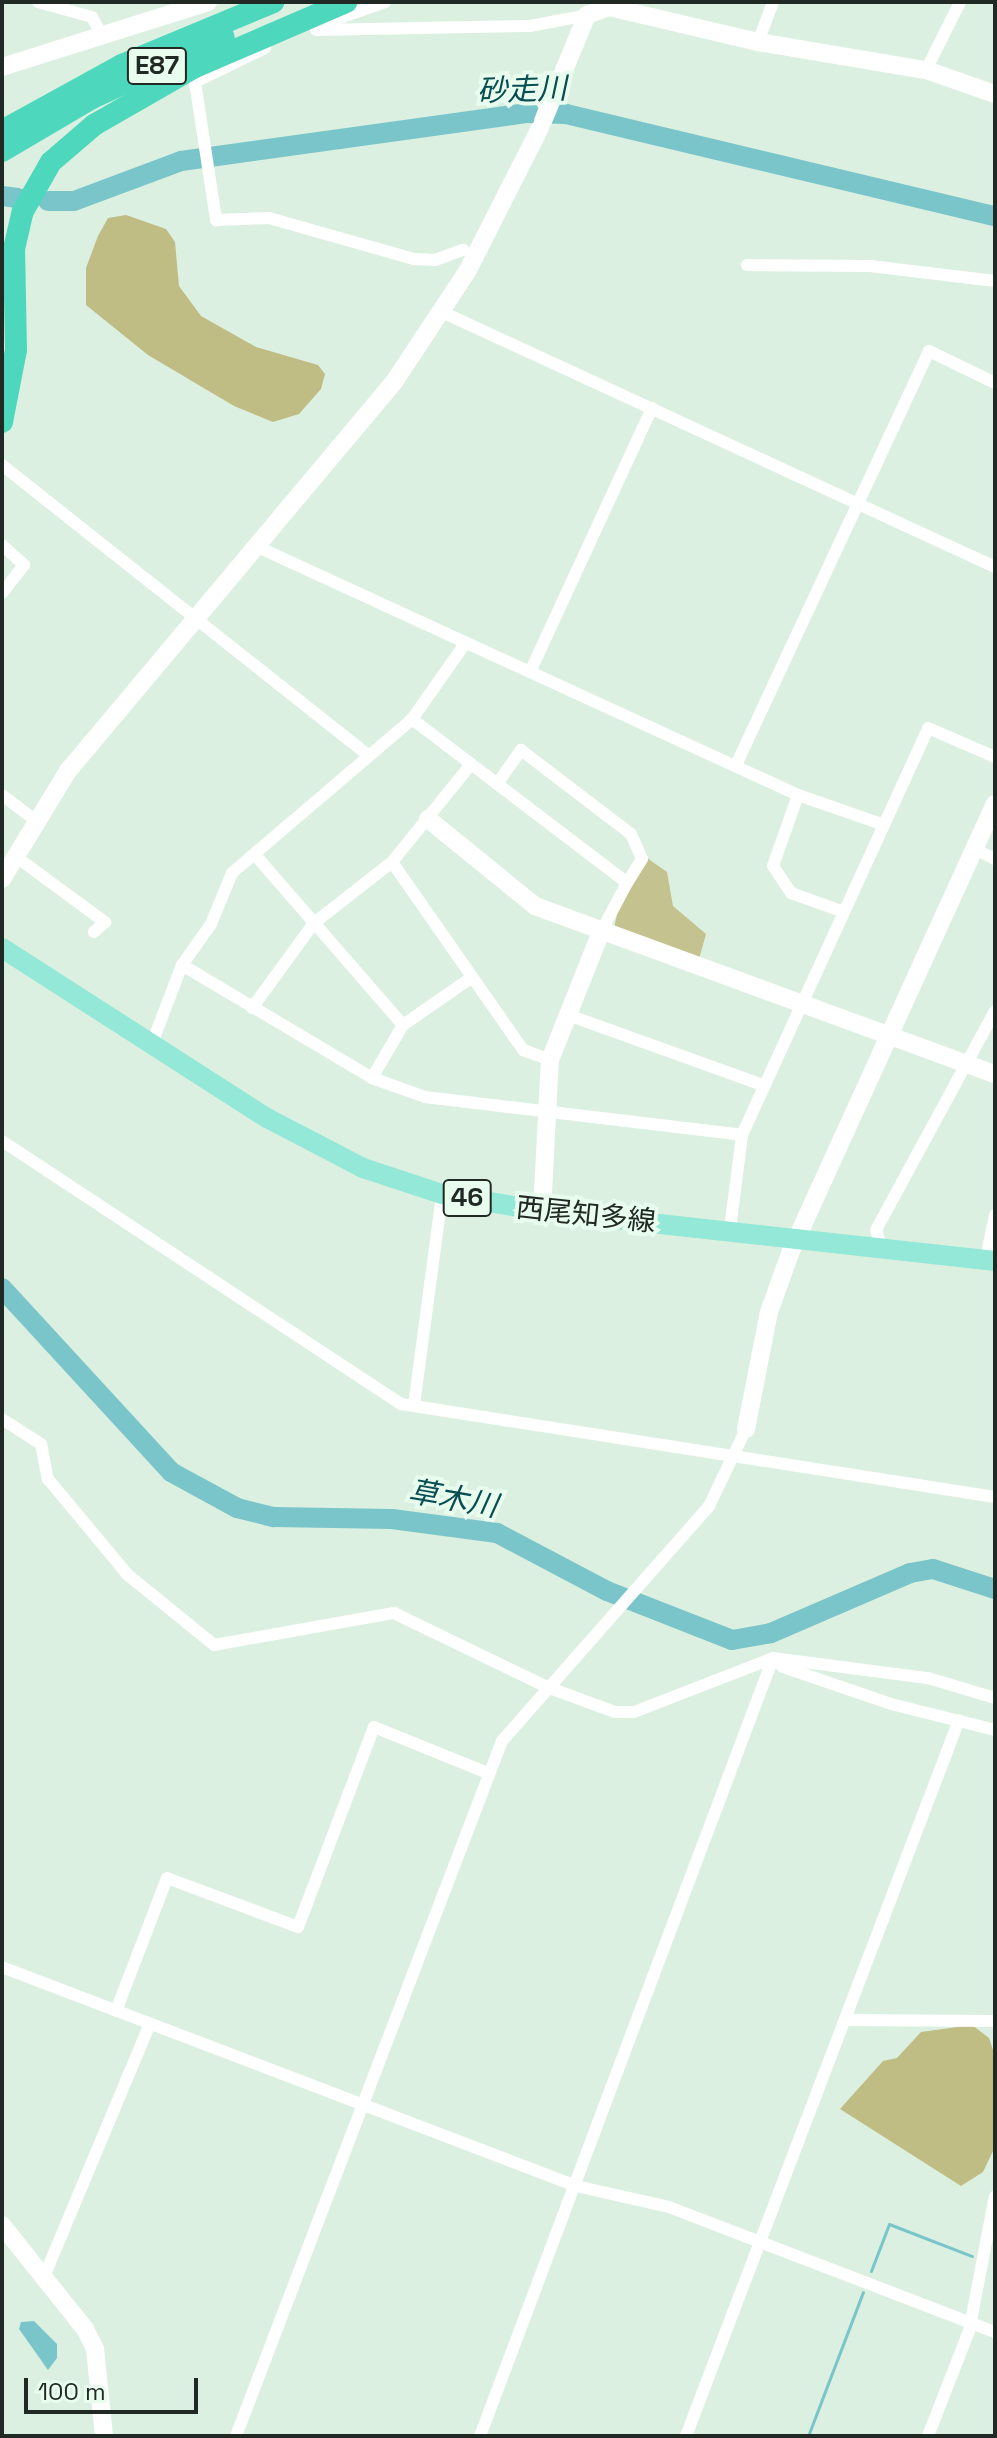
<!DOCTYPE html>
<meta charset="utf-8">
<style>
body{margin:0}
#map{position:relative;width:997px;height:2438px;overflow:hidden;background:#dbf0e0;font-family:"Space Grotesk","Noto Sans JP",sans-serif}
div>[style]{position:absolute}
.green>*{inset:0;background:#c4c28f}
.forest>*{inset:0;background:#bfbd84}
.water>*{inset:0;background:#7ac5ca}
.stream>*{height:3px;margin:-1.5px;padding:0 1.5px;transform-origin:1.5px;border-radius:1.5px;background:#7ac5ca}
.river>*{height:20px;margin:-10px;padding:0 10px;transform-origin:10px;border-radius:10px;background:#7ac5ca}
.street>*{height:12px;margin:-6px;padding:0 6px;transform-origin:6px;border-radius:6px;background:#fff}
.secondary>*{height:18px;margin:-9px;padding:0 9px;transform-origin:9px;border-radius:9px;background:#fff}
.primary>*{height:20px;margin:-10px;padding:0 10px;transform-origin:10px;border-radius:10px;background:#94e8d7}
.highway>*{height:22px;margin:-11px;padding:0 11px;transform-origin:11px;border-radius:11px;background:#4dd8bd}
span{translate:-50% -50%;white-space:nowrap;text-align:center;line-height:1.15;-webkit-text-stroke:8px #e8fded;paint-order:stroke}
.shield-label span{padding:2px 6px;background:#e8fded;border:2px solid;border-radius:6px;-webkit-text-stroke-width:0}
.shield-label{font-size:26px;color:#212924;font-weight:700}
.street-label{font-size:28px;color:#212924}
.water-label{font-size:30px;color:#074d51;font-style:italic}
.frame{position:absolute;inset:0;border:4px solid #212924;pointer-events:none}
.scale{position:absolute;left:24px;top:2378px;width:174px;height:36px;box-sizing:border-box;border:4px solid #212924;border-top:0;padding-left:10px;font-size:24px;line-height:28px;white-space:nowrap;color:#212924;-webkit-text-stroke:6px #e8fded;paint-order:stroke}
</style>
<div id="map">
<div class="green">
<i style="clip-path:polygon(640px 853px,667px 872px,673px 906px,706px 934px,699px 959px,614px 928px,625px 878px)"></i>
</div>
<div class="forest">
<i style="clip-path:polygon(126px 215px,166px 229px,175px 242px,179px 286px,201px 316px,256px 347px,318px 365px,325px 374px,321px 389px,299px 414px,273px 422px,234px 406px,148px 355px,86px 305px,86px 268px,98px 236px,108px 218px)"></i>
<i style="clip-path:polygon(972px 2025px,989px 2038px,995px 2056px,995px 2147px,983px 2172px,961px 2186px,840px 2109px,883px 2061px,897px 2058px,921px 2032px)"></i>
</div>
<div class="water">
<i style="clip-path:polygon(34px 2321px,57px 2344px,57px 2358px,48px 2370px,19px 2329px,21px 2322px)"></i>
</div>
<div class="stream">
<i style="left:994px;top:2264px;width:1px;rotate:45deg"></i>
<i style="left:871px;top:2271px;width:50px;rotate:-69deg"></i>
<i style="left:889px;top:2224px;width:89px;rotate:21.1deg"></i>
<i style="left:808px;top:2436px;width:154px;rotate:-69.1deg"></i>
</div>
<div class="river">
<i style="left:2px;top:196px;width:16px;rotate:7deg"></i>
<i style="left:48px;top:201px;width:26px"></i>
<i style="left:74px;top:201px;width:114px;rotate:-20.5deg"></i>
<i style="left:181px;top:161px;width:348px;rotate:-7.9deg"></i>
<i style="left:526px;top:113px;width:40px;rotate:1.4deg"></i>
<i style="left:566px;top:114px;width:441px;rotate:13.4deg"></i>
<i style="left:2px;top:1288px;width:250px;rotate:47.4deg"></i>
<i style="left:171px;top:1472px;width:75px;rotate:28.6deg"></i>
<i style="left:237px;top:1508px;width:38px;rotate:14deg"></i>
<i style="left:274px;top:1517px;width:118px;rotate:1deg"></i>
<i style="left:392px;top:1519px;width:106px;rotate:7.6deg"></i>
<i style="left:497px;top:1533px;width:124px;rotate:27.8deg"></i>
<i style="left:607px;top:1591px;width:134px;rotate:21.4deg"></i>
<i style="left:732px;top:1640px;width:40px;rotate:-10deg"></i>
<i style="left:771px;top:1633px;width:151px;rotate:-23.3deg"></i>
<i style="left:910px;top:1573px;width:23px;rotate:-10deg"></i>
<i style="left:933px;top:1569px;width:65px;rotate:17.9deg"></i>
</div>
<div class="street">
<i style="left:38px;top:2px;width:56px;rotate:15.5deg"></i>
<i style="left:92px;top:17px;width:19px;rotate:62deg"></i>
<i style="left:319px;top:25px;width:70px;rotate:-19.2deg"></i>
<i style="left:316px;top:30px;width:214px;rotate:-1.1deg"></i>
<i style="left:530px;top:26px;width:58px;rotate:-10.9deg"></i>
<i style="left:758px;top:42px;width:43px;rotate:-69.4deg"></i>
<i style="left:265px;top:48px;width:78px;rotate:154.1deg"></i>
<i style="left:195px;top:82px;width:140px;rotate:81.3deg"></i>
<i style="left:216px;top:220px;width:53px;rotate:-2.2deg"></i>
<i style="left:269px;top:218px;width:151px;rotate:15.8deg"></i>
<i style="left:414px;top:259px;width:21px;rotate:3deg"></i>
<i style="left:435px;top:260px;width:30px;rotate:-20deg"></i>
<i style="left:926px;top:70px;width:76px;rotate:-63.4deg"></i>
<i style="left:747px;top:265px;width:123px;rotate:0.5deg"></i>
<i style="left:870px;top:266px;width:126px;rotate:6.8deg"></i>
<i style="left:442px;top:312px;width:609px;rotate:24.76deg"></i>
<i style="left:2px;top:465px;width:467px;rotate:38.4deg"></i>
<i style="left:2px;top:545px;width:30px;rotate:42deg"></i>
<i style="left:24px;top:565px;width:36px;rotate:128deg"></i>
<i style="left:260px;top:548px;width:592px;rotate:24.66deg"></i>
<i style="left:798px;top:795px;width:91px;rotate:19.2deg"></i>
<i style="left:530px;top:672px;width:291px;rotate:-65.2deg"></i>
<i style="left:412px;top:719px;width:270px;rotate:37.3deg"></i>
<i style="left:627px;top:883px;width:55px;rotate:118deg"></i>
<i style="left:736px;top:765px;width:457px;rotate:-65deg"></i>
<i style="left:929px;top:351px;width:73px;rotate:25.9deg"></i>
<i style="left:497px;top:784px;width:42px;rotate:-54.8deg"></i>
<i style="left:521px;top:750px;width:138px;rotate:37.4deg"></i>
<i style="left:631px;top:834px;width:27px;rotate:66deg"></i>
<i style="left:642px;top:859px;width:28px;rotate:122deg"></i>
<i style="left:2px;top:795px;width:41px;rotate:37.1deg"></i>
<i style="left:798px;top:795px;width:75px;rotate:109.4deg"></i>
<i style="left:773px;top:866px;width:32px;rotate:56deg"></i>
<i style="left:791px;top:893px;width:56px;rotate:19.7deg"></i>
<i style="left:975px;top:849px;width:22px;rotate:27deg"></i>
<i style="left:15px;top:856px;width:112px;rotate:36.3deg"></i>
<i style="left:105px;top:922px;width:15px;rotate:138deg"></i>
<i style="left:256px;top:856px;width:224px;rotate:49deg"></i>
<i style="left:392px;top:862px;width:229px;rotate:55.1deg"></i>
<i style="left:523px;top:1050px;width:29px;rotate:20deg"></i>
<i style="left:182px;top:965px;width:221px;rotate:30.7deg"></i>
<i style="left:372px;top:1078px;width:56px;rotate:19.7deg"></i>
<i style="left:425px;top:1097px;width:319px;rotate:6.8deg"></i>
<i style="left:252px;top:1008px;width:105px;rotate:-53.9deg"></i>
<i style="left:314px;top:923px;width:99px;rotate:-38deg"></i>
<i style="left:392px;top:862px;width:126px;rotate:-51.1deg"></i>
<i style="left:571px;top:1016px;width:206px;rotate:19.8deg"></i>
<i style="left:151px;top:1046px;width:87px;rotate:-69.1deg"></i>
<i style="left:182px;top:965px;width:50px;rotate:-54.7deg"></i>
<i style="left:211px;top:924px;width:55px;rotate:-67.6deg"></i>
<i style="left:232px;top:873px;width:237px;rotate:-40.5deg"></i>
<i style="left:412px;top:719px;width:92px;rotate:-54.8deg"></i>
<i style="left:372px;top:1078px;width:61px;rotate:-59.7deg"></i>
<i style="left:403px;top:1025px;width:83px;rotate:-34.7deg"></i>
<i style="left:2px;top:1141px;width:478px;rotate:33.4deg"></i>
<i style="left:401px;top:1404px;width:601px;rotate:8.9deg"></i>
<i style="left:730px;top:1229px;width:95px;rotate:-82.7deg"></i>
<i style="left:742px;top:1135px;width:447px;rotate:-65.4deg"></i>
<i style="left:928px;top:728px;width:73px;rotate:23.4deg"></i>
<i style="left:881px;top:1246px;width:17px;rotate:-107deg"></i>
<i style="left:876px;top:1230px;width:249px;rotate:-61.5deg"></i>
<i style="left:986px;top:1258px;width:44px;rotate:-78.2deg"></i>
<i style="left:414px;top:1405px;width:213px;rotate:-82.4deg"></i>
<i style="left:2px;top:1419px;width:46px;rotate:32.7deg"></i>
<i style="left:41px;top:1444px;width:36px;rotate:79deg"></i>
<i style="left:48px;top:1479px;width:125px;rotate:50.2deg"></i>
<i style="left:128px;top:1575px;width:111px;rotate:39.1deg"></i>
<i style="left:214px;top:1645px;width:183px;rotate:-10.1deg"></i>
<i style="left:394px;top:1613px;width:170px;rotate:25.8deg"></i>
<i style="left:547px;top:1687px;width:72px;rotate:20.2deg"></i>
<i style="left:615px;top:1712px;width:19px"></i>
<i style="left:634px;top:1712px;width:149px;rotate:-21.2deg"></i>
<i style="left:773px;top:1658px;width:156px;rotate:7.4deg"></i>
<i style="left:928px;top:1678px;width:70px;rotate:16.6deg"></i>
<i style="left:773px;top:1658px;width:13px;rotate:42deg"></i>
<i style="left:783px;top:1667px;width:114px;rotate:18.9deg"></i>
<i style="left:891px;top:1704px;width:107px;rotate:14deg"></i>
<i style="left:2px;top:1967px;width:614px;rotate:20.88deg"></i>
<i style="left:576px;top:2186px;width:95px;rotate:12.7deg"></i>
<i style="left:669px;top:2207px;width:349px;rotate:21deg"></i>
<i style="left:116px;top:2011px;width:142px;rotate:-69deg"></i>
<i style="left:167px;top:1878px;width:140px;rotate:20.5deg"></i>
<i style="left:298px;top:1927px;width:214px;rotate:-69.2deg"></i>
<i style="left:374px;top:1727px;width:123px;rotate:22deg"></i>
<i style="left:846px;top:2020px;width:149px;rotate:0.4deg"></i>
<i style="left:44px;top:2277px;width:275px;rotate:-67.3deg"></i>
<i style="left:236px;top:2436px;width:744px;rotate:-69.06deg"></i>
<i style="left:502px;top:1741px;width:313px;rotate:-48.6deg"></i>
<i style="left:709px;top:1506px;width:85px;rotate:-64.3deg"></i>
<i style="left:480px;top:2436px;width:831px;rotate:-69.36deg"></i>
<i style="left:686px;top:2436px;width:766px;rotate:-69.13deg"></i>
<i style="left:928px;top:2436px;width:113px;rotate:-68.7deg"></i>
<i style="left:969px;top:2331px;width:137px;rotate:-79.1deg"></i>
</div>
<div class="secondary">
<i style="left:2px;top:67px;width:216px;rotate:-17.5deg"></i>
<i style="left:543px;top:121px;width:115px;rotate:-67.5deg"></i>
<i style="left:587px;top:15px;width:23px;rotate:-20deg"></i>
<i style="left:609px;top:7px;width:153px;rotate:13.2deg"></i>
<i style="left:758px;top:42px;width:170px;rotate:9.5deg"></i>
<i style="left:926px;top:70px;width:73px;rotate:19.2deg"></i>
<i style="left:428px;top:819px;width:138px;rotate:39.1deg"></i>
<i style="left:535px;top:906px;width:490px;rotate:20.1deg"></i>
<i style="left:2px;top:879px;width:127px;rotate:-58.6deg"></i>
<i style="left:68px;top:771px;width:508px;rotate:-50.04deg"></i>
<i style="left:394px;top:382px;width:134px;rotate:-56.5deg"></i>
<i style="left:468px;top:270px;width:159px;rotate:-63.1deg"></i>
<i style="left:542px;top:1211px;width:151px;rotate:-87deg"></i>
<i style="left:550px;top:1060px;width:138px;rotate:-68.3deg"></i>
<i style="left:746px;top:1429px;width:119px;rotate:-78.9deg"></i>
<i style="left:769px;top:1312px;width:65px;rotate:-70.2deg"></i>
<i style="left:791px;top:1251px;width:491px;rotate:-65.5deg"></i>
<i style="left:2px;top:2225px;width:133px;rotate:51.4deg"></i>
<i style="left:85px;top:2329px;width:22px;rotate:63deg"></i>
<i style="left:95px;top:2349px;width:87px;rotate:84.1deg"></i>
</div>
<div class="primary">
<i style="left:2px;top:948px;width:315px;rotate:32.7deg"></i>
<i style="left:267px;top:1118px;width:108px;rotate:27.5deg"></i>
<i style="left:363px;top:1168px;width:83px;rotate:18.2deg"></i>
<i style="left:442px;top:1194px;width:101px;rotate:9.6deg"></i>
<i style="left:542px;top:1211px;width:456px;rotate:6.3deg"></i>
</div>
<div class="highway">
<i style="left:2px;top:131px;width:137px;rotate:-28.8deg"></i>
<i style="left:122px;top:65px;width:164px;rotate:-22.6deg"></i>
<i style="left:2px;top:151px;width:104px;rotate:-30.5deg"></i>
<i style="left:92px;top:98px;width:145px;rotate:-24.8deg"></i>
<i style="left:2px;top:422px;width:73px;rotate:-79deg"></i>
<i style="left:16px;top:350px;width:101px;rotate:-91.1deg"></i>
<i style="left:14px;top:249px;width:39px;rotate:-77deg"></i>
<i style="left:23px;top:211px;width:56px;rotate:-60.3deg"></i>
<i style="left:51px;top:162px;width:57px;rotate:-40.7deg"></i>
<i style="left:94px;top:125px;width:114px;rotate:-29.9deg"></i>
<i style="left:193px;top:68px;width:167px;rotate:-23.3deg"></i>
</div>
<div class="shield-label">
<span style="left:157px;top:66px">E87</span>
<span style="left:467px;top:1198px">46</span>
</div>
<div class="street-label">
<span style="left:586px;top:1214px;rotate:6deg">西尾知多線</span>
</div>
<div class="water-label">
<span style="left:522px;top:90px;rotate:-2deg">砂走川</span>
<span style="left:453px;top:1499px;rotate:10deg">草木川</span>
</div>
<div class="frame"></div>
<div class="scale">100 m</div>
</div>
